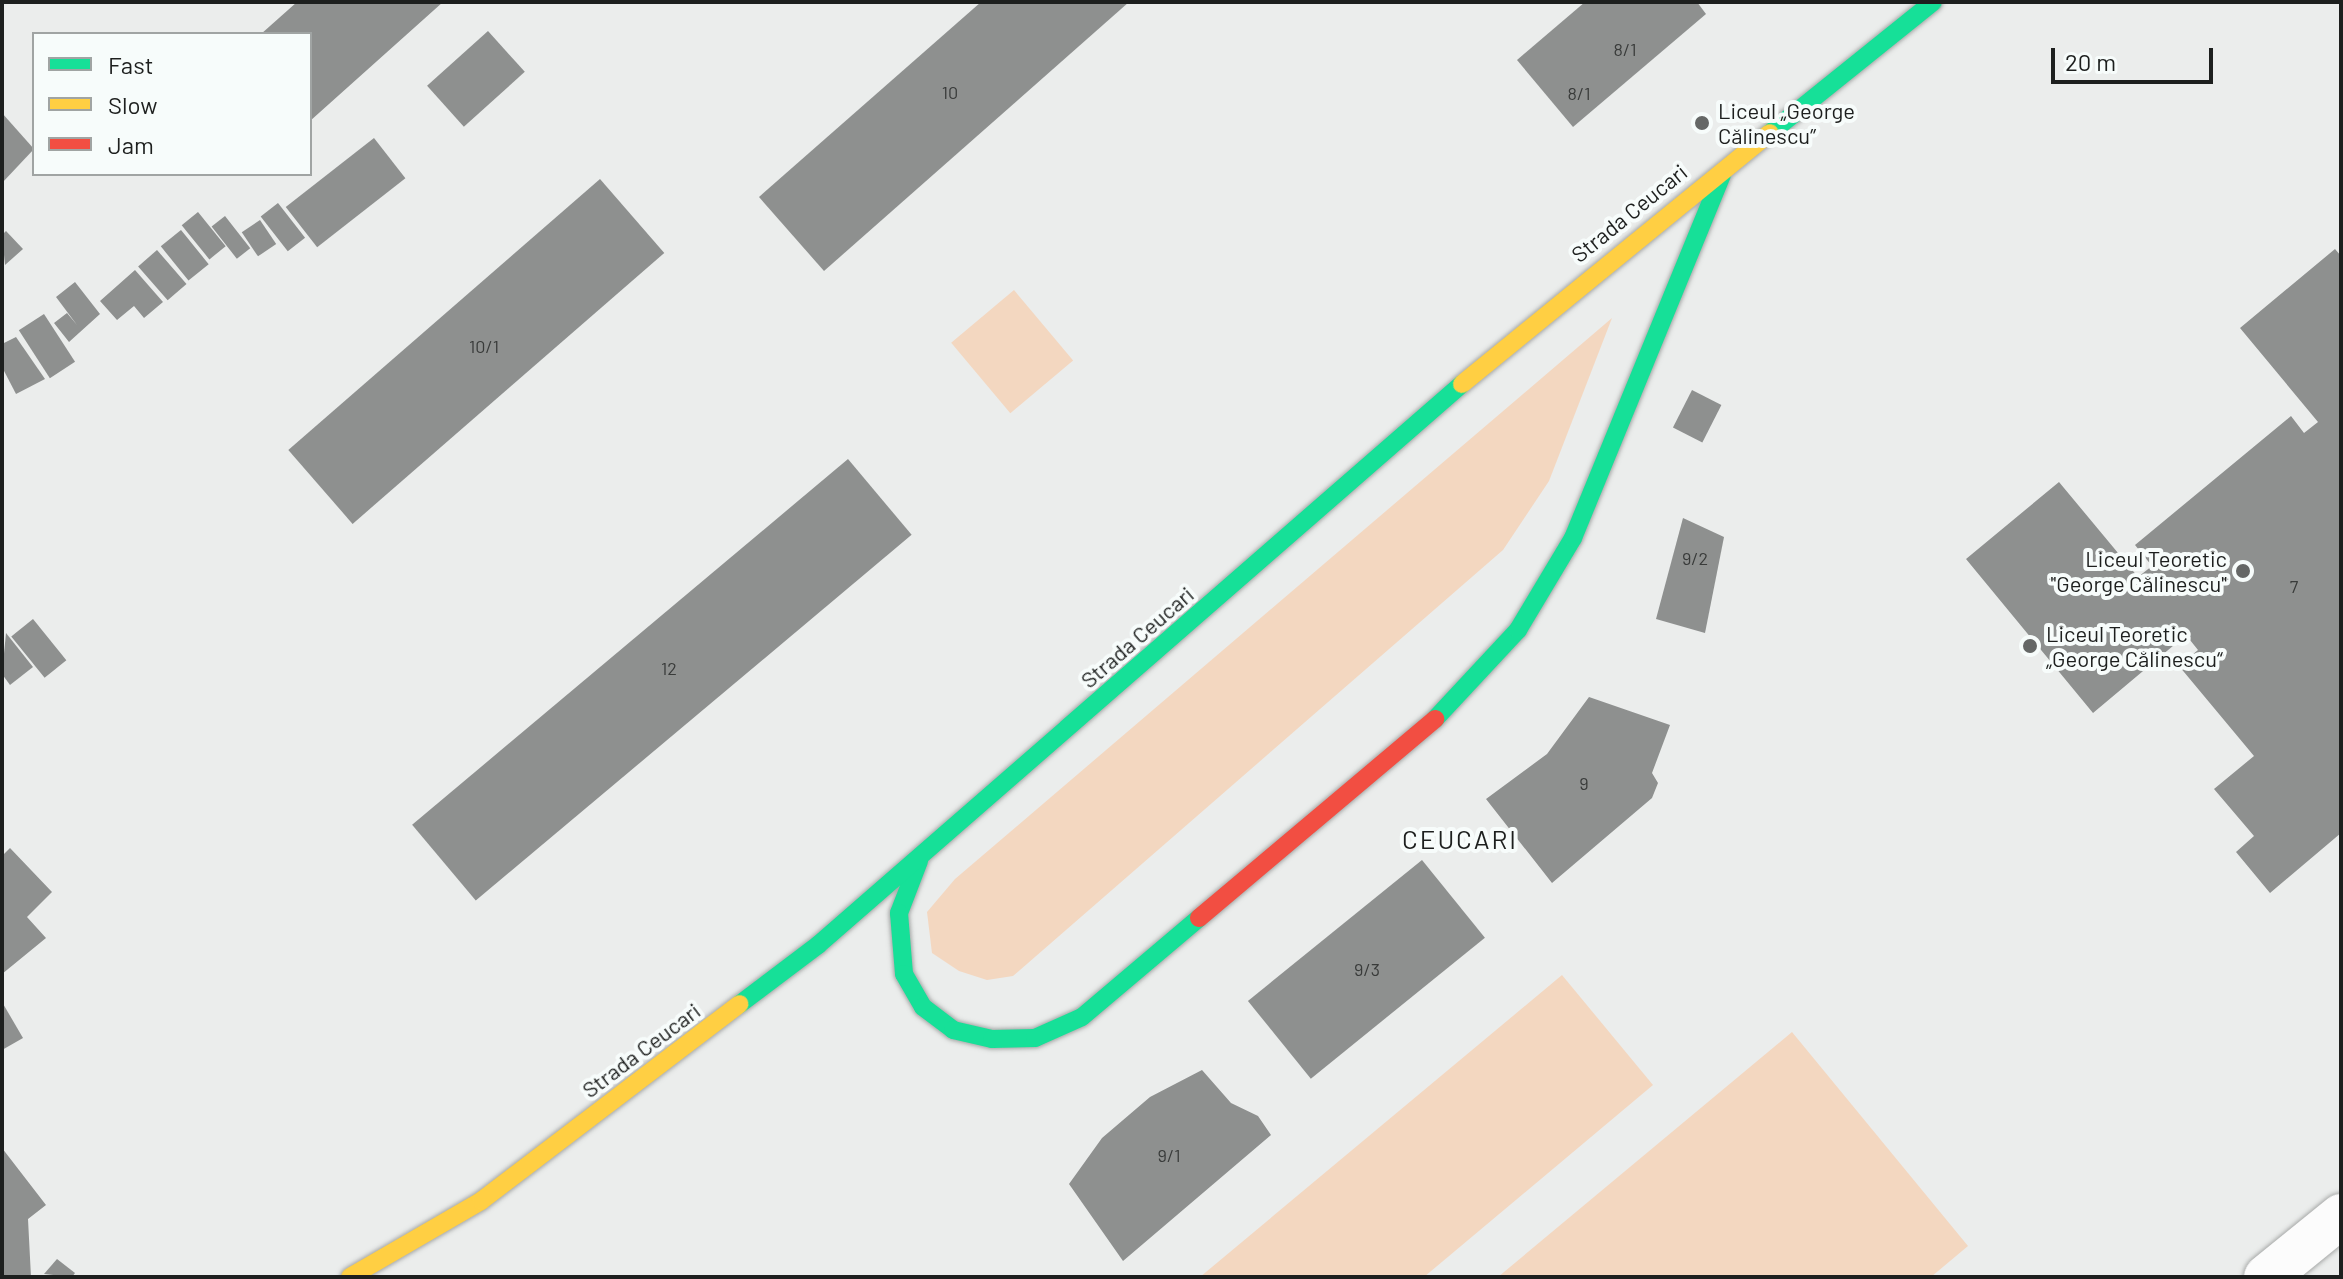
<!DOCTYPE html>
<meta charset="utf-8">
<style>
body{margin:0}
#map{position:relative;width:2343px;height:1279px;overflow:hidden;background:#ebedec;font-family:Barlow,sans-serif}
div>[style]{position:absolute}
.green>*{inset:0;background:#f3d7c0;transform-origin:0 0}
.building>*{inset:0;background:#8e908f;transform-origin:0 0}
.roads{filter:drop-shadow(0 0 2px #a7a9a8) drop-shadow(0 0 2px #a7a9a8)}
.street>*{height:44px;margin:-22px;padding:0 22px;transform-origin:22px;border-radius:22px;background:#fcfcfc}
.fast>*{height:18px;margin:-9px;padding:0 9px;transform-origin:9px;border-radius:9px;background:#16e098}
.slow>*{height:18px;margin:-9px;padding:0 9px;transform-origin:9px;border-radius:9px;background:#ffcf43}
.jam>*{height:18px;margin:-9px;padding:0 9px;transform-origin:9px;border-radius:9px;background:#f24e42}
.dots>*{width:22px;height:22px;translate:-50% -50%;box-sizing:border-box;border:4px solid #f7fcfb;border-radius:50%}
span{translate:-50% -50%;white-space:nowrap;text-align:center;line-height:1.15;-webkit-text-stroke:8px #f7fcfb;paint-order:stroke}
.number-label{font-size:18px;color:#393b3a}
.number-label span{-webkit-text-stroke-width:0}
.poi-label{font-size:22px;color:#1d1f1e}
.left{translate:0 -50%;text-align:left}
.right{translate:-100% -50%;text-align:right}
.street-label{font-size:22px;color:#1d1f1e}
.quarter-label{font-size:26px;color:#1d1f1e;letter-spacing:2px}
.frame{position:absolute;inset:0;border:4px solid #1d1f1e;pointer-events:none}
.legend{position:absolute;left:32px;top:32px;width:280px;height:144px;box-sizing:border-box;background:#f7fcfb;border:2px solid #a0a4a3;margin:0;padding:10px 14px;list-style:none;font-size:24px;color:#1d1f1e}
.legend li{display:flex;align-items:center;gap:16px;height:40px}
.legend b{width:40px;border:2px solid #a0a4a3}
.scale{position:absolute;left:2051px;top:48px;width:162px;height:36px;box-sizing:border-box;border:4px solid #1d1f1e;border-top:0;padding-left:10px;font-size:24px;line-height:28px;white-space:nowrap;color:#1d1f1e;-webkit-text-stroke:6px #f7fcfb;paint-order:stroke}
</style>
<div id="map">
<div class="green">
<i style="left:1014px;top:290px;width:92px;height:82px;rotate:50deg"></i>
<i style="clip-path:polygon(1612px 318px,1549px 481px,1503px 550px,1013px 976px,987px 980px,959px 971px,932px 953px,927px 912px,955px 879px)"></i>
<i style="clip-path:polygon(1562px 975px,1653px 1085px,1424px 1277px,1200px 1277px)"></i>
<i style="clip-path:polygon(1792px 1032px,1968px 1246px,1931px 1277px,1498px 1277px)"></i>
</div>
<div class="building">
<i style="clip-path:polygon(297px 2px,443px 2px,310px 121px,310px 34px,261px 34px)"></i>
<i style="clip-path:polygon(981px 2px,1129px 2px,824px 271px,759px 197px)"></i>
<i style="clip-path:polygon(1585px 2px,1697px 2px,1706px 14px,1573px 127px,1517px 60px)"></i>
<i style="left:488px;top:31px;width:55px;height:82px;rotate:48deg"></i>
<i style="clip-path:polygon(2px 113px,34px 149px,2px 183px)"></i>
<i style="left:374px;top:138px;width:51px;height:112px;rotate:52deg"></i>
<i style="left:600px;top:179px;width:98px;height:413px;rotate:49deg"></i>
<i style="left:278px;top:203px;width:44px;height:22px;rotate:52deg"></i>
<i style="left:198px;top:212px;width:44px;height:21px;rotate:51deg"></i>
<i style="left:225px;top:216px;width:41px;height:17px;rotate:52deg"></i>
<i style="left:260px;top:220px;width:29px;height:22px;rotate:56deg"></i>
<i style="left:181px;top:230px;width:44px;height:26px;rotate:51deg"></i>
<i style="clip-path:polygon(6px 231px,23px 249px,5px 265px,2px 235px)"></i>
<i style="clip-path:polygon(2335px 249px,2341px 256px,2341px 833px,2270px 893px,2236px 852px,2254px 836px,2214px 789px,2254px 756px,2179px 666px,2198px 650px,2186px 635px,2093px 713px,1966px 559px,2059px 482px,2138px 577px,2152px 566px,2135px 545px,2291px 416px,2304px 433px,2318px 422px,2240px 328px)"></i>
<i style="left:157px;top:250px;width:45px;height:25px;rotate:49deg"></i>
<i style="clip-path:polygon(135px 270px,163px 302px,144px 318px,134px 306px,117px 320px,100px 301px)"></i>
<i style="clip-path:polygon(75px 282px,100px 314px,69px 342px,54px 323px,67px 313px,77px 325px,56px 297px)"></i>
<i style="left:44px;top:314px;width:57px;height:30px;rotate:57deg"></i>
<i style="clip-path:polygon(16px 337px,45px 379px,16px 394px,2px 367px,2px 344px)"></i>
<i style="left:1692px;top:390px;width:33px;height:42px;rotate:27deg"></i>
<i style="left:848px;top:459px;width:99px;height:569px;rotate:50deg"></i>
<i style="clip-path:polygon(1683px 518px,1724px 537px,1705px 633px,1656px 619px)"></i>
<i style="left:33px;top:619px;width:53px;height:28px;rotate:51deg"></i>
<i style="clip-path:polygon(6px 633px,33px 667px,10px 685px,2px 674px)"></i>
<i style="clip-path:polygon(1589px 697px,1670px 725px,1652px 773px,1658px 783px,1652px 798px,1552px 883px,1486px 799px,1547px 754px)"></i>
<i style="clip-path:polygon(10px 848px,52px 892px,27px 917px,46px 938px,2px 974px,2px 856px)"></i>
<i style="left:1422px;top:860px;width:100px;height:224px;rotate:51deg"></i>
<i style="clip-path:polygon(2px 1002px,23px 1038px,2px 1050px)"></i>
<i style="clip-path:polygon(1202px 1070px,1231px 1103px,1258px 1116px,1271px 1135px,1123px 1261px,1069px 1184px,1102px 1138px,1150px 1097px)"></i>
<i style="clip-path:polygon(2px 1148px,46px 1205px,28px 1219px,31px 1277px,2px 1277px)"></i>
<i style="clip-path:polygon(57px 1259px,75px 1273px,72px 1277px,44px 1274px)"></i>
</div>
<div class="roads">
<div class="street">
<i style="left:2266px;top:1277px;width:97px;rotate:-39.1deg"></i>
</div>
<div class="fast">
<i style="left:1770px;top:133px;width:209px;rotate:-38.8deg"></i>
<i style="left:1435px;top:719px;width:122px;rotate:-47deg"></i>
<i style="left:1518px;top:630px;width:107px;rotate:-59.1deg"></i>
<i style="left:1573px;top:538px;width:392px;rotate:-67.7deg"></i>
<i style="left:919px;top:861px;width:56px;rotate:111deg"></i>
<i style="left:899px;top:913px;width:61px;rotate:85.3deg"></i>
<i style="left:904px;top:974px;width:38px;rotate:60deg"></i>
<i style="left:923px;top:1007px;width:38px;rotate:37deg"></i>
<i style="left:953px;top:1030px;width:40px;rotate:13deg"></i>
<i style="left:992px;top:1039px;width:43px;rotate:-1.3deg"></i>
<i style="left:1035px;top:1038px;width:51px;rotate:-24.1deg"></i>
<i style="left:1082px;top:1017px;width:153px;rotate:-40.2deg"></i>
<i style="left:740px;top:1004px;width:98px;rotate:-37.1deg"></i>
<i style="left:818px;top:945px;width:854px;rotate:-41.06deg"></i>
</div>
<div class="slow">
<i style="left:1462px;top:384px;width:397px;rotate:-39.2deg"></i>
<i style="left:350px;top:1277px;width:151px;rotate:-30.1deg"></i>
<i style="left:481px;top:1201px;width:325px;rotate:-37.3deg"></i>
</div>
<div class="jam">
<i style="left:1199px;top:918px;width:309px;rotate:-40.1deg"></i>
</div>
</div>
<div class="dots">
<i style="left:1702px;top:123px;background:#656766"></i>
<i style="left:2243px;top:571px;background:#656766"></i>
<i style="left:2030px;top:646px;background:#656766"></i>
</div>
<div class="number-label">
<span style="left:1625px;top:49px">8/1</span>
<span style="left:950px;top:92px">10</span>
<span style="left:1579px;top:93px">8/1</span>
<span style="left:484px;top:346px">10/1</span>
<span style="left:1695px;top:558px">9/2</span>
<span style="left:2294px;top:586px">7</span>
<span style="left:669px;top:668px">12</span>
<span style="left:1584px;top:783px">9</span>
<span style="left:1367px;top:969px">9/3</span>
<span style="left:1169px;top:1155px">9/1</span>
</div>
<div class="poi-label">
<span class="left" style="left:1718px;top:123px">Liceul „George<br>Călinescu”</span>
<span class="right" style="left:2227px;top:571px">Liceul Teoretic<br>"George Călinescu"</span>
<span class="left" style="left:2046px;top:646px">Liceul Teoretic<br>„George Călinescu“</span>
</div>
<div class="street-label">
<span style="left:1629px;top:213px;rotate:-39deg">Strada Ceucari</span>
<span style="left:1137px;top:637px;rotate:-41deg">Strada Ceucari</span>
<span style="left:641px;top:1050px;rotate:-37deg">Strada Ceucari</span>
</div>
<div class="quarter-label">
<span style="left:1460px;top:839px">CEUCARI</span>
</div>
<div class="frame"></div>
<ul class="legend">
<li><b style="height:10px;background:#16e098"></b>Fast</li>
<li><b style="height:10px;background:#ffcf43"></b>Slow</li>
<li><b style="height:10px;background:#f24e42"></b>Jam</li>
</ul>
<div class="scale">20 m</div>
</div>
